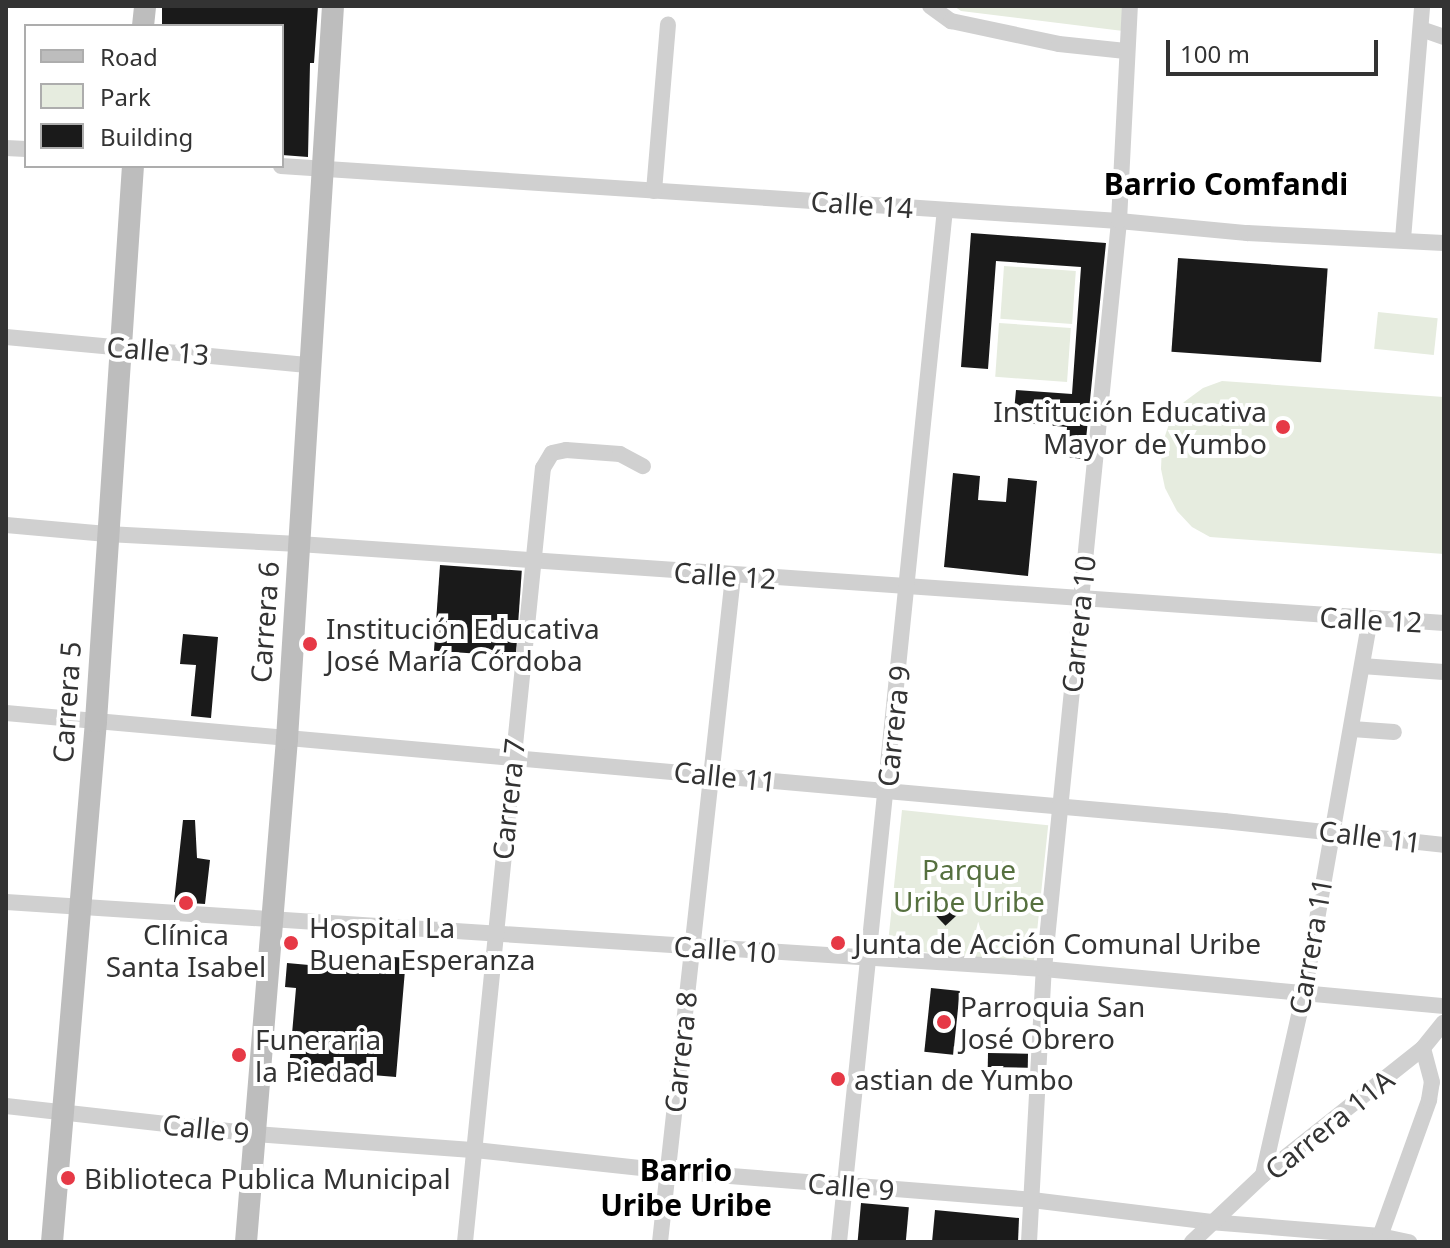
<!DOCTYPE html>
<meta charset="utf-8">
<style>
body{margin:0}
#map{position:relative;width:1450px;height:1248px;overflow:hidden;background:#fff;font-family:"Noto Sans",sans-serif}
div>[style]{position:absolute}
.green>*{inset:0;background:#e6ecdf;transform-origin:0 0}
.building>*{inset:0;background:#1a1a1a;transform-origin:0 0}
.street>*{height:16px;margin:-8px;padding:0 8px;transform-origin:8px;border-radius:8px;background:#d0d0d0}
.secondary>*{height:22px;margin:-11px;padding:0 11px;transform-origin:11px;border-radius:11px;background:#bdbdbd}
.dots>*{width:22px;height:22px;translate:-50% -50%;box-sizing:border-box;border:4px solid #fff;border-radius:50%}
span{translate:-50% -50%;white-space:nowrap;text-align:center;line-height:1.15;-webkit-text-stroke:8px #fff;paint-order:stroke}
.street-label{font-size:28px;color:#333}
.poi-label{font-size:28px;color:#333}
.right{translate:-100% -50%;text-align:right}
.left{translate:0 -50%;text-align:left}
.park-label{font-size:28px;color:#56703f}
.neighbourhood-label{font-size:30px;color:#000;font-weight:700}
.frame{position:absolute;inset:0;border:8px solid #333;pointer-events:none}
.legend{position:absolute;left:24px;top:24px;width:260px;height:144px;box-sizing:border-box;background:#fff;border:2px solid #adadad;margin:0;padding:10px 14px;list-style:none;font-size:24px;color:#333}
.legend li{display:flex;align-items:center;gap:16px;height:40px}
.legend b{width:40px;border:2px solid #adadad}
.scale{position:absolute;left:1166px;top:40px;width:212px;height:36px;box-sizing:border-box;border:4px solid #333;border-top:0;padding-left:10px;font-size:24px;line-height:28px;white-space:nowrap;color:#333;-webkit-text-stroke:6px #fff;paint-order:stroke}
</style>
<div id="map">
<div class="green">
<i style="clip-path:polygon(954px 6px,1126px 6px,1123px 31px,961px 11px)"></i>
<i style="left:1004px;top:266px;width:72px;height:53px;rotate:4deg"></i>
<i style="left:1378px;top:312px;width:60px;height:37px;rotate:6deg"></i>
<i style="left:999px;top:323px;width:72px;height:54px;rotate:4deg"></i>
<i style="clip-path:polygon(1222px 381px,1444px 397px,1444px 554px,1210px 537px,1192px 527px,1177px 511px,1165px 488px,1161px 469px,1162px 445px,1170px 421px,1184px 402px,1203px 388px)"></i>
<i style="left:902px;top:810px;width:147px;height:139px;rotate:6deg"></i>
</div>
<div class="building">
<i style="clip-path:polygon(162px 6px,318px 6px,314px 63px,310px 63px,308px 157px,282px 155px,282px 26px,162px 26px)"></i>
<i style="clip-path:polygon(971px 233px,1106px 243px,1084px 459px,1065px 457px,1067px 427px,1013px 422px,1016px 390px,1072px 394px,1081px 267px,996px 261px,988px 369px,961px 367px)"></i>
<i style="left:1178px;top:258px;width:150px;height:94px;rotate:4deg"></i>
<i style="clip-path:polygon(953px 473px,980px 476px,978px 500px,1006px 502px,1008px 478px,1037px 481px,1028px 576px,944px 567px)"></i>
<i style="left:440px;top:565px;width:82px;height:86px;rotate:4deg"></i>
<i style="clip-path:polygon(183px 634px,218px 637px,211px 718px,191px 716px,196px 665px,180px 664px)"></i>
<i style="clip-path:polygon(183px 820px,195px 820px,197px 858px,210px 860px,205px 904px,174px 902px)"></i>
<i style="left:950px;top:897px;width:18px;height:23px;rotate:47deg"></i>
<i style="clip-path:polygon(310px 950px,406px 958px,396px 1077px,336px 1072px,335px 1084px,288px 1080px,296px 988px,285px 987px,287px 963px,309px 965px)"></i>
<i style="left:931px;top:988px;width:29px;height:64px;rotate:6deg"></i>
<i style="left:988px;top:1053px;width:40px;height:14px;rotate:1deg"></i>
<i style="left:861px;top:1203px;width:48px;height:39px;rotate:5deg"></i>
<i style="clip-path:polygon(935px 1210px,1019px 1218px,1018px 1242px,932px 1242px)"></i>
</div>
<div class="street">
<i style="left:930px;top:6px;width:26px;rotate:36deg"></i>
<i style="left:951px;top:21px;width:110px;rotate:12deg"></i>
<i style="left:1059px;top:44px;width:67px;rotate:6deg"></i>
<i style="left:1421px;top:29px;width:24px;rotate:19deg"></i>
<i style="left:6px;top:148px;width:20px;rotate:3deg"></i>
<i style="left:281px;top:166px;width:840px;rotate:3.76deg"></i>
<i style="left:1119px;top:221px;width:129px;rotate:5.4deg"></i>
<i style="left:1247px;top:233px;width:197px;rotate:2.9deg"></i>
<i style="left:654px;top:191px;width:167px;rotate:-85.2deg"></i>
<i style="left:1403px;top:239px;width:234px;rotate:-85.3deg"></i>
<i style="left:6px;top:337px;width:305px;rotate:5.3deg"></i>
<i style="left:6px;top:525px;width:101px;rotate:5.1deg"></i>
<i style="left:107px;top:534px;width:192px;rotate:3deg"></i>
<i style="left:299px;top:544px;width:1148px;rotate:3.95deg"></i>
<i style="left:1362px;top:666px;width:82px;rotate:4.2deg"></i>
<i style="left:6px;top:713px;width:1223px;rotate:5.07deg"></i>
<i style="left:1224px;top:821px;width:221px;rotate:6.2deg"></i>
<i style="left:1352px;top:729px;width:42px;rotate:4.1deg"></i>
<i style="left:6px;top:902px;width:1040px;rotate:3.69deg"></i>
<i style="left:1044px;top:969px;width:402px;rotate:5.3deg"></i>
<i style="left:6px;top:1106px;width:251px;rotate:6.4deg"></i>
<i style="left:255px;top:1134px;width:221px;rotate:4.2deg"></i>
<i style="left:475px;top:1150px;width:193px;rotate:6.2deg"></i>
<i style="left:667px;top:1171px;width:366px;rotate:4.5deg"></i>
<i style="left:1032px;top:1200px;width:179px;rotate:7deg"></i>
<i style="left:1210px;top:1222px;width:171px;rotate:4.7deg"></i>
<i style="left:1380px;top:1236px;width:30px;rotate:12deg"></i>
<i style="left:1263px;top:1175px;width:187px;rotate:-77.3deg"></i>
<i style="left:1304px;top:993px;width:379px;rotate:-80deg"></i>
<i style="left:465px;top:1242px;width:778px;rotate:-84.25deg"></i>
<i style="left:543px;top:468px;width:17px;rotate:-59deg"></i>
<i style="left:552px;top:453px;width:14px;rotate:-12deg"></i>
<i style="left:566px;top:450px;width:54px;rotate:4.2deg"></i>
<i style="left:620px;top:454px;width:26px;rotate:28deg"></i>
<i style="left:660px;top:1242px;width:670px;rotate:-83.74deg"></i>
<i style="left:839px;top:1242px;width:1037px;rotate:-84.14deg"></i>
<i style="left:1029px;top:1242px;width:273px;rotate:-86.9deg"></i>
<i style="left:1044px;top:969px;width:752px;rotate:-84.27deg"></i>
<i style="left:1119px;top:221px;width:215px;rotate:-87.1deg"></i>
<i style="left:1192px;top:1242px;width:98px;rotate:-43.3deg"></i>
<i style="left:1263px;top:1175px;width:204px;rotate:-38.4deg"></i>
<i style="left:1423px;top:1048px;width:33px;rotate:-51deg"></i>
<i style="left:1378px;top:1242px;width:151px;rotate:-70.2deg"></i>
<i style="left:1429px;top:1100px;width:18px;rotate:-81deg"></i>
<i style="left:1432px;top:1082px;width:35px;rotate:-105deg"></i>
</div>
<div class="secondary">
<i style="left:143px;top:26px;width:20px;rotate:-84deg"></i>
<i style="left:52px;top:1242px;width:523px;rotate:-85.17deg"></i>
<i style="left:96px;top:721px;width:556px;rotate:-86.19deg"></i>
<i style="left:246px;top:1242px;width:505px;rotate:-85.34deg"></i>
<i style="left:287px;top:739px;width:734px;rotate:-86.41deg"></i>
</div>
<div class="dots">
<i style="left:1283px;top:427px;background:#e63946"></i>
<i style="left:310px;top:644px;background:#e63946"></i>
<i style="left:186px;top:903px;background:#e63946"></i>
<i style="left:291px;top:943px;background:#e63946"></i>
<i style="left:838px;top:943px;background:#e63946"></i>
<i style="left:944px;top:1022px;background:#e63946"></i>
<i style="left:239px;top:1055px;background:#e63946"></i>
<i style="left:838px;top:1079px;background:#e63946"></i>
<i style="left:68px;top:1178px;background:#e63946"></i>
</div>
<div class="street-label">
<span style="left:862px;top:204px;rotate:4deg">Calle 14</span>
<span style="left:158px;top:350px;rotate:5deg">Calle 13</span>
<span style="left:725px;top:575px;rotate:4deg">Calle 12</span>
<span style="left:1371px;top:619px;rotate:3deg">Calle 12</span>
<span style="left:264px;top:622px;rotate:-86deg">Carrera 6</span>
<span style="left:1078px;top:624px;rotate:-84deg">Carrera 10</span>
<span style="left:66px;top:702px;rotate:-86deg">Carrera 5</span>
<span style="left:893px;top:726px;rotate:-84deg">Carrera 9</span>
<span style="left:725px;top:776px;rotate:6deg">Calle 11</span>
<span style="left:508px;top:799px;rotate:-84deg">Carrera 7</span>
<span style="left:1370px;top:836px;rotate:7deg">Calle 11</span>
<span style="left:1310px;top:946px;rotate:-80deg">Carrera 11</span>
<span style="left:725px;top:949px;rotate:4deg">Calle 10</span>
<span style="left:680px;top:1052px;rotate:-84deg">Carrera 8</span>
<span style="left:1329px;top:1124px;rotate:-39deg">Carrera 11A</span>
<span style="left:206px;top:1128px;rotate:6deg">Calle 9</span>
<span style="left:851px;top:1186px;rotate:5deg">Calle 9</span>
</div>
<div class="poi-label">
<span class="right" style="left:1267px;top:427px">Institución Educativa<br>Mayor de Yumbo</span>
<span class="left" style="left:326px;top:644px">Institución Educativa<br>José María Córdoba</span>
<span class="left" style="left:309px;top:943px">Hospital La<br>Buena Esperanza</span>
<span style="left:186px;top:950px">Clínica<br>Santa Isabel</span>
<span class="left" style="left:854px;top:943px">Junta de Acción Comunal Uribe</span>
<span class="left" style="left:960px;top:1022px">Parroquia San<br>José Obrero</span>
<span class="left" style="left:255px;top:1055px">Funeraria<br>la Piedad</span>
<span class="left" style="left:854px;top:1079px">astian de Yumbo</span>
<span class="left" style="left:84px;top:1178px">Biblioteca Publica Municipal</span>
</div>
<div class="park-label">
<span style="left:969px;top:885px">Parque<br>Uribe Uribe</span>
</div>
<div class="neighbourhood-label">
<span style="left:1226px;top:184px">Barrio Comfandi</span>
<span style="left:686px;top:1187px">Barrio<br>Uribe Uribe</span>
</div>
<div class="frame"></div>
<ul class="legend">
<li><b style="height:10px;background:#bdbdbd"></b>Road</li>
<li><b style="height:22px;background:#e6ecdf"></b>Park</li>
<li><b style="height:22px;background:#1a1a1a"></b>Building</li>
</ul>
<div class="scale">100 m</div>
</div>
